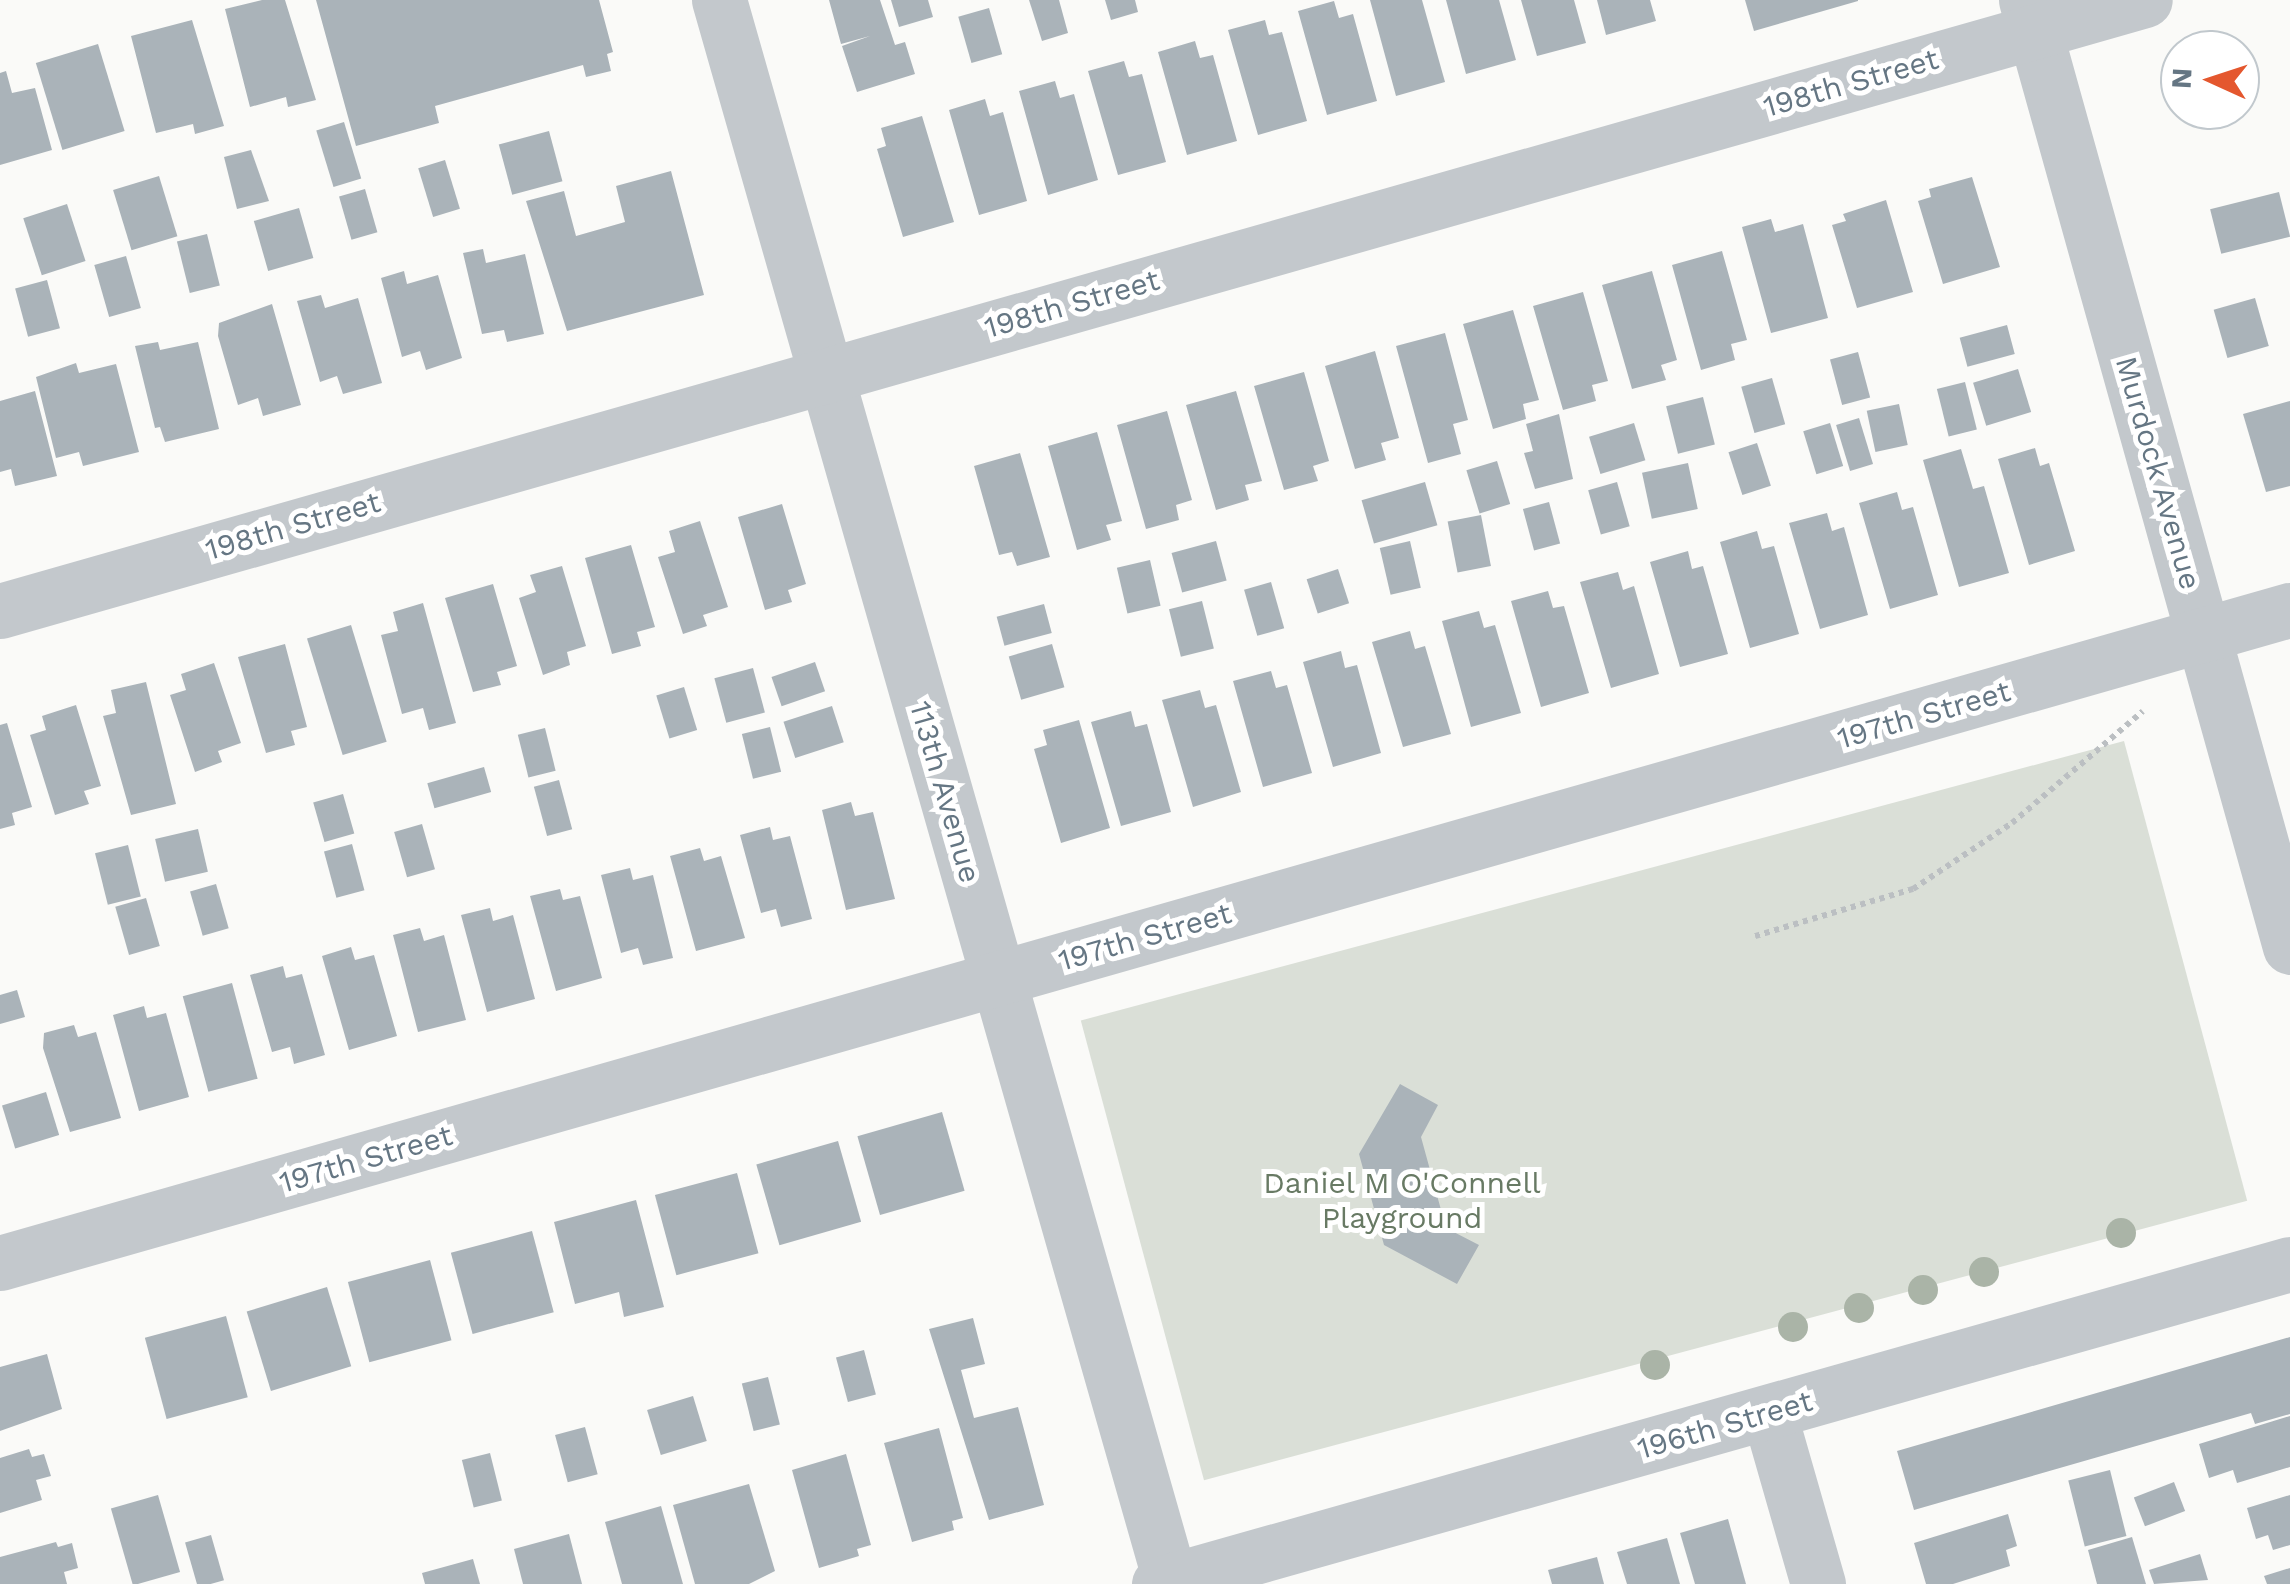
<!DOCTYPE html>
<style>
body{margin:0}
#map{position:relative;width:2290px;height:1584px;overflow:hidden;background:#fafaf8;font-family:"Work Sans",sans-serif}
div>[style]{position:absolute}
.green>*{inset:0;background:#dadfd7;transform-origin:0 0}
.building>*{inset:0;background:#aab3b9;transform-origin:0 0}
.path>*{height:6px;margin-top:-3px;transform-origin:0;background:repeating-linear-gradient(90deg,#bbbfc2 0 5px,transparent 0 10px)}
.street>*{height:55px;margin:-27.5px;padding:0 27.5px;transform-origin:27.5px;border-radius:27.5px;background:#c3c8cc}
.trees>*{width:30px;height:30px;margin:-15px;border-radius:50%;background:#aab4a7}
span{translate:-50% -50%;white-space:nowrap;text-align:center;line-height:1.15;-webkit-text-stroke:10px #fff;paint-order:stroke}
.street-label{font-size:30px;color:#657683}
.park-label{font-size:30px;color:#687a64}
.north{position:absolute;left:2160px;top:30px;width:100px;height:100px;box-sizing:border-box;background:#fff;border:2px solid #c1c8cd;border-radius:50%;rotate:273deg;font-size:28px;font-weight:700;line-height:40px;text-align:center;color:#657683}
.north::after{content:'';display:block;margin:auto;width:35px;height:45px;background:#e4572e;clip-path:polygon(50% 0,100% 100%,50% 72%,0 100%)}
</style>
<div id="map">
<div class="green">
<i style="left:2124px;top:741px;width:476px;height:1080px;rotate:75deg"></i>
</div>
<div class="building">
<i style="clip-path:polygon(262px 0,285px 0,316px 100px,288px 107px,286px 97px,250px 107px,225px 9px)"></i>
<i style="clip-path:polygon(316px 0,599px 0,613px 52px,607px 54px,611px 71px,586px 77px,583px 65px,435px 106px,439px 123px,356px 146px)"></i>
<i style="clip-path:polygon(829px 0,880px 0,895px 45px,905px 42px,915px 74px,857px 92px,842px 46px,870px 36px,841px 44px)"></i>
<i style="clip-path:polygon(891px 0,928px 0,933px 17px,899px 27px)"></i>
<i style="clip-path:polygon(1029px 0,1059px 0,1068px 33px,1042px 41px)"></i>
<i style="clip-path:polygon(1105px 0,1135px 0,1138px 12px,1111px 20px)"></i>
<i style="clip-path:polygon(1370px 0,1422px 0,1445px 82px,1396px 96px)"></i>
<i style="clip-path:polygon(1446px 0,1499px 0,1516px 60px,1466px 74px)"></i>
<i style="clip-path:polygon(1521px 0,1574px 0,1586px 43px,1537px 56px)"></i>
<i style="clip-path:polygon(1597px 0,1650px 0,1656px 21px,1606px 35px)"></i>
<i style="clip-path:polygon(1745px 0,1858px 0,1858px 1px,1754px 31px)"></i>
<i style="clip-path:polygon(1334px 1px,1339px 18px,1353px 14px,1377px 101px,1327px 115px,1298px 11px)"></i>
<i style="left:989px;top:8px;width:48px;height:32px;rotate:74deg"></i>
<i style="clip-path:polygon(192px 20px,224px 126px,195px 134px,193px 124px,156px 133px,131px 36px)"></i>
<i style="clip-path:polygon(1265px 20px,1269px 35px,1282px 32px,1307px 121px,1258px 135px,1228px 30px)"></i>
<i style="clip-path:polygon(1195px 41px,1200px 58px,1213px 55px,1237px 141px,1187px 155px,1158px 52px)"></i>
<i style="left:98px;top:44px;width:91px;height:65px;rotate:73deg"></i>
<i style="clip-path:polygon(1124px 61px,1129px 77px,1142px 74px,1166px 162px,1118px 175px,1088px 71px)"></i>
<i style="clip-path:polygon(6px 71px,12px 93px,35px 88px,52px 150px,0 165px,0 73px)"></i>
<i style="clip-path:polygon(1055px 81px,1060px 98px,1074px 94px,1098px 180px,1048px 195px,1019px 91px)"></i>
<i style="clip-path:polygon(985px 99px,990px 116px,1003px 112px,1027px 201px,979px 215px,949px 110px)"></i>
<i style="clip-path:polygon(922px 116px,954px 222px,903px 237px,877px 149px,886px 146px,881px 128px)"></i>
<i style="left:344px;top:122px;width:59px;height:29px;rotate:73deg"></i>
<i style="left:549px;top:131px;width:52px;height:52px;rotate:75deg"></i>
<i style="clip-path:polygon(251px 150px,269px 201px,237px 209px,224px 157px)"></i>
<i style="left:445px;top:160px;width:51px;height:28px;rotate:73deg"></i>
<i style="clip-path:polygon(671px 171px,704px 295px,567px 331px,526px 201px,564px 191px,576px 236px,625px 222px,616px 186px)"></i>
<i style="left:159px;top:176px;width:63px;height:48px;rotate:73deg"></i>
<i style="clip-path:polygon(1972px 177px,2000px 267px,1943px 284px,1918px 201px,1931px 197px,1929px 189px)"></i>
<i style="left:365px;top:189px;width:45px;height:27px;rotate:74deg"></i>
<i style="left:2279px;top:192px;width:46px;height:71px;rotate:76deg"></i>
<i style="clip-path:polygon(1886px 200px,1913px 292px,1857px 308px,1832px 225px,1846px 221px,1843px 214px)"></i>
<i style="left:67px;top:204px;width:60px;height:46px;rotate:72deg"></i>
<i style="left:299px;top:208px;width:52px;height:47px;rotate:74deg"></i>
<i style="clip-path:polygon(1771px 219px,1775px 232px,1803px 224px,1828px 318px,1771px 333px,1742px 227px)"></i>
<i style="left:207px;top:234px;width:53px;height:31px;rotate:76deg"></i>
<i style="clip-path:polygon(483px 249px,486px 263px,525px 254px,544px 334px,507px 342px,504px 330px,482px 334px,463px 253px)"></i>
<i style="clip-path:polygon(1722px 251px,1747px 340px,1731px 344px,1735px 360px,1701px 370px,1672px 265px)"></i>
<i style="left:126px;top:256px;width:54px;height:33px;rotate:74deg"></i>
<i style="clip-path:polygon(404px 271px,407px 284px,438px 275px,462px 358px,426px 370px,420px 351px,402px 357px,381px 278px)"></i>
<i style="clip-path:polygon(1652px 271px,1677px 360px,1661px 365px,1666px 380px,1632px 389px,1602px 285px)"></i>
<i style="left:47px;top:280px;width:50px;height:33px;rotate:75deg"></i>
<i style="clip-path:polygon(1583px 292px,1608px 381px,1592px 385px,1596px 401px,1563px 410px,1533px 306px)"></i>
<i style="clip-path:polygon(321px 295px,325px 308px,358px 298px,382px 383px,343px 394px,337px 376px,320px 382px,297px 301px)"></i>
<i style="left:2255px;top:298px;width:50px;height:43px;rotate:74deg"></i>
<i style="clip-path:polygon(272px 304px,301px 405px,263px 416px,258px 398px,238px 405px,218px 336px,219px 323px)"></i>
<i style="clip-path:polygon(1513px 310px,1539px 400px,1523px 404px,1526px 419px,1493px 429px,1463px 324px)"></i>
<i style="left:2007px;top:325px;width:30px;height:49px;rotate:75deg"></i>
<i style="clip-path:polygon(1445px 333px,1468px 420px,1453px 424px,1461px 454px,1428px 463px,1396px 346px)"></i>
<i style="clip-path:polygon(158px 342px,160px 350px,198px 342px,219px 429px,165px 442px,160px 427px,155px 428px,135px 346px)"></i>
<i style="clip-path:polygon(1375px 351px,1399px 438px,1381px 443px,1386px 460px,1355px 469px,1325px 366px)"></i>
<i style="left:1858px;top:352px;width:47px;height:29px;rotate:75deg"></i>
<i style="clip-path:polygon(76px 363px,79px 373px,116px 364px,139px 452px,83px 466px,79px 452px,56px 458px,36px 377px)"></i>
<i style="left:2018px;top:369px;width:45px;height:47px;rotate:73deg"></i>
<i style="clip-path:polygon(1304px 372px,1329px 461px,1313px 466px,1318px 481px,1284px 490px,1254px 386px)"></i>
<i style="left:1772px;top:378px;width:48px;height:32px;rotate:74deg"></i>
<i style="left:1965px;top:382px;width:49px;height:29px;rotate:76deg"></i>
<i style="clip-path:polygon(35px 391px,57px 476px,15px 486px,11px 469px,0 472px,0 401px)"></i>
<i style="clip-path:polygon(1236px 391px,1262px 481px,1245px 485px,1249px 500px,1216px 510px,1186px 405px)"></i>
<i style="left:1703px;top:397px;width:49px;height:38px;rotate:76deg"></i>
<i style="clip-path:polygon(2290px 401px,2290px 486px,2266px 492px,2243px 414px)"></i>
<i style="left:1899px;top:404px;width:42px;height:33px;rotate:78deg"></i>
<i style="clip-path:polygon(1167px 411px,1192px 500px,1176px 505px,1179px 520px,1146px 529px,1117px 425px)"></i>
<i style="clip-path:polygon(1559px 414px,1573px 479px,1535px 489px,1524px 453px,1533px 451px,1526px 424px)"></i>
<i style="left:1859px;top:418px;width:48px;height:24px;rotate:73deg"></i>
<i style="left:1634px;top:423px;width:39px;height:47px;rotate:73deg"></i>
<i style="left:1830px;top:423px;width:45px;height:28px;rotate:73deg"></i>
<i style="clip-path:polygon(1097px 432px,1122px 521px,1106px 525px,1111px 540px,1077px 550px,1048px 446px)"></i>
<i style="left:1757px;top:443px;width:45px;height:30px;rotate:72deg"></i>
<i style="clip-path:polygon(2035px 448px,2040px 466px,2049px 463px,2075px 551px,2029px 565px,1998px 459px)"></i>
<i style="clip-path:polygon(1961px 449px,1973px 489px,1984px 486px,2009px 573px,1959px 587px,1923px 460px)"></i>
<i style="clip-path:polygon(1020px 453px,1050px 557px,1017px 566px,1012px 552px,999px 555px,974px 466px)"></i>
<i style="left:1497px;top:461px;width:45px;height:32px;rotate:73deg"></i>
<i style="left:1688px;top:463px;width:47px;height:47px;rotate:78deg"></i>
<i style="left:1425px;top:482px;width:45px;height:66px;rotate:74deg"></i>
<i style="left:1617px;top:482px;width:46px;height:30px;rotate:74deg"></i>
<i style="clip-path:polygon(1897px 492px,1902px 510px,1913px 507px,1938px 595px,1890px 609px,1859px 503px)"></i>
<i style="left:1549px;top:502px;width:43px;height:27px;rotate:75deg"></i>
<i style="clip-path:polygon(782px 504px,806px 584px,788px 590px,792px 602px,765px 610px,738px 517px)"></i>
<i style="clip-path:polygon(1827px 513px,1832px 531px,1844px 527px,1868px 615px,1820px 629px,1789px 523px)"></i>
<i style="left:1481px;top:515px;width:52px;height:34px;rotate:79deg"></i>
<i style="clip-path:polygon(700px 521px,728px 607px,703px 615px,707px 626px,683px 634px,658px 557px,675px 552px,669px 531px)"></i>
<i style="clip-path:polygon(1757px 531px,1762px 549px,1774px 546px,1799px 634px,1750px 648px,1720px 542px)"></i>
<i style="left:1216px;top:541px;width:41px;height:46px;rotate:75deg"></i>
<i style="left:1410px;top:541px;width:48px;height:31px;rotate:77deg"></i>
<i style="clip-path:polygon(631px 545px,655px 627px,637px 632px,641px 646px,612px 654px,585px 558px)"></i>
<i style="clip-path:polygon(1688px 551px,1692px 569px,1703px 566px,1728px 654px,1680px 667px,1650px 562px)"></i>
<i style="left:1150px;top:560px;width:47px;height:34px;rotate:77deg"></i>
<i style="clip-path:polygon(562px 566px,586px 646px,567px 652px,570px 665px,543px 675px,519px 598px,536px 592px,530px 575px)"></i>
<i style="left:1338px;top:569px;width:36px;height:33px;rotate:72deg"></i>
<i style="clip-path:polygon(1618px 572px,1623px 590px,1634px 586px,1659px 674px,1611px 688px,1580px 582px)"></i>
<i style="left:1271px;top:582px;width:48px;height:28px;rotate:74deg"></i>
<i style="clip-path:polygon(493px 584px,517px 666px,497px 672px,501px 685px,473px 692px,445px 598px)"></i>
<i style="clip-path:polygon(1548px 591px,1553px 608px,1564px 606px,1589px 693px,1541px 707px,1511px 601px)"></i>
<i style="left:1202px;top:601px;width:49px;height:34px;rotate:76deg"></i>
<i style="clip-path:polygon(423px 603px,456px 723px,429px 730px,423px 708px,402px 714px,381px 635px,398px 631px,393px 612px)"></i>
<i style="left:1044px;top:604px;width:30px;height:49px;rotate:75deg"></i>
<i style="clip-path:polygon(1479px 611px,1484px 628px,1495px 625px,1521px 713px,1471px 727px,1442px 621px)"></i>
<i style="left:351px;top:625px;width:122px;height:46px;rotate:73deg"></i>
<i style="clip-path:polygon(1410px 631px,1415px 649px,1425px 646px,1451px 734px,1403px 747px,1372px 642px)"></i>
<i style="clip-path:polygon(285px 644px,307px 727px,291px 731px,295px 745px,266px 753px,238px 657px)"></i>
<i style="left:1052px;top:644px;width:45px;height:45px;rotate:74deg"></i>
<i style="clip-path:polygon(1341px 651px,1345px 668px,1357px 665px,1381px 753px,1333px 767px,1303px 662px)"></i>
<i style="left:815px;top:662px;width:31px;height:46px;rotate:71deg"></i>
<i style="clip-path:polygon(214px 663px,241px 743px,218px 751px,222px 762px,195px 772px,170px 695px,186px 690px,181px 674px)"></i>
<i style="left:753px;top:668px;width:46px;height:40px;rotate:75deg"></i>
<i style="clip-path:polygon(1271px 671px,1276px 688px,1287px 685px,1312px 773px,1263px 787px,1233px 681px)"></i>
<i style="clip-path:polygon(146px 682px,176px 804px,131px 815px,103px 716px,116px 713px,111px 690px)"></i>
<i style="left:684px;top:687px;width:45px;height:29px;rotate:73deg"></i>
<i style="clip-path:polygon(1200px 690px,1205px 708px,1216px 705px,1241px 792px,1193px 807px,1162px 700px)"></i>
<i style="clip-path:polygon(76px 705px,101px 786px,84px 791px,89px 804px,55px 815px,30px 735px,46px 730px,42px 716px)"></i>
<i style="left:832px;top:706px;width:38px;height:51px;rotate:72deg"></i>
<i style="clip-path:polygon(1131px 711px,1135px 727px,1147px 724px,1171px 812px,1121px 826px,1091px 722px)"></i>
<i style="clip-path:polygon(1079px 720px,1110px 828px,1061px 843px,1034px 749px,1047px 745px,1043px 730px)"></i>
<i style="clip-path:polygon(7px 723px,32px 807px,12px 813px,15px 825px,0 829px,0 725px)"></i>
<i style="left:770px;top:727px;width:46px;height:29px;rotate:76deg"></i>
<i style="left:545px;top:728px;width:44px;height:28px;rotate:76deg"></i>
<i style="left:484px;top:767px;width:26px;height:59px;rotate:74deg"></i>
<i style="left:559px;top:780px;width:51px;height:26px;rotate:75deg"></i>
<i style="left:343px;top:794px;width:41px;height:31px;rotate:74deg"></i>
<i style="clip-path:polygon(851px 802px,855px 816px,873px 812px,895px 899px,846px 910px,822px 810px)"></i>
<i style="left:422px;top:824px;width:47px;height:29px;rotate:74deg"></i>
<i style="clip-path:polygon(770px 827px,773px 840px,790px 836px,812px 919px,781px 927px,776px 909px,761px 913px,740px 835px)"></i>
<i style="left:198px;top:829px;width:44px;height:44px;rotate:77deg"></i>
<i style="left:352px;top:844px;width:48px;height:29px;rotate:75deg"></i>
<i style="left:128px;top:845px;width:53px;height:34px;rotate:76deg"></i>
<i style="clip-path:polygon(700px 848px,704px 861px,721px 856px,745px 938px,696px 951px,670px 856px)"></i>
<i style="clip-path:polygon(630px 868px,633px 880px,653px 875px,673px 958px,643px 965px,638px 948px,621px 953px,601px 875px)"></i>
<i style="left:216px;top:884px;width:46px;height:27px;rotate:74deg"></i>
<i style="clip-path:polygon(560px 889px,563px 900px,580px 896px,602px 978px,556px 991px,530px 896px)"></i>
<i style="left:146px;top:898px;width:50px;height:32px;rotate:74deg"></i>
<i style="clip-path:polygon(490px 908px,493px 921px,513px 915px,535px 999px,487px 1012px,461px 915px)"></i>
<i style="clip-path:polygon(420px 928px,424px 941px,444px 935px,466px 1020px,418px 1032px,393px 935px)"></i>
<i style="clip-path:polygon(351px 947px,355px 960px,374px 955px,397px 1036px,349px 1050px,322px 956px)"></i>
<i style="clip-path:polygon(283px 966px,286px 978px,302px 974px,325px 1055px,294px 1064px,290px 1047px,272px 1052px,250px 975px)"></i>
<i style="left:232px;top:983px;width:99px;height:51px;rotate:75deg"></i>
<i style="clip-path:polygon(17px 990px,25px 1017px,0 1024px,0 995px)"></i>
<i style="clip-path:polygon(144px 1006px,147px 1018px,166px 1013px,189px 1097px,139px 1111px,113px 1015px)"></i>
<i style="clip-path:polygon(74px 1025px,78px 1037px,96px 1032px,121px 1118px,70px 1132px,43px 1048px,44px 1033px)"></i>
<i style="clip-path:polygon(1400px 1084px,1438px 1105px,1421px 1137px,1446px 1228px,1479px 1245px,1457px 1284px,1384px 1245px,1359px 1154px)"></i>
<i style="left:46px;top:1092px;width:45px;height:46px;rotate:73deg"></i>
<i style="left:942px;top:1112px;width:82px;height:88px;rotate:74deg"></i>
<i style="left:838px;top:1141px;width:84px;height:85px;rotate:74deg"></i>
<i style="left:737px;top:1173px;width:83px;height:85px;rotate:75deg"></i>
<i style="clip-path:polygon(636px 1200px,664px 1307px,624px 1317px,619px 1292px,575px 1304px,554px 1222px)"></i>
<i style="left:532px;top:1231px;width:84px;height:84px;rotate:75deg"></i>
<i style="left:430px;top:1260px;width:83px;height:85px;rotate:75deg"></i>
<i style="left:327px;top:1287px;width:83px;height:84px;rotate:73deg"></i>
<i style="left:226px;top:1316px;width:84px;height:84px;rotate:75deg"></i>
<i style="clip-path:polygon(973px 1318px,985px 1364px,961px 1370px,974px 1418px,1018px 1407px,1044px 1505px,989px 1520px,929px 1329px)"></i>
<i style="clip-path:polygon(2290px 1337px,2290px 1414px,2255px 1424px,2251px 1413px,1914px 1510px,1897px 1451px)"></i>
<i style="left:864px;top:1350px;width:46px;height:29px;rotate:75deg"></i>
<i style="clip-path:polygon(47px 1354px,62px 1409px,0 1431px,0 1367px)"></i>
<i style="left:768px;top:1377px;width:49px;height:27px;rotate:76deg"></i>
<i style="left:693px;top:1396px;width:47px;height:48px;rotate:73deg"></i>
<i style="clip-path:polygon(2290px 1416px,2290px 1467px,2237px 1483px,2233px 1470px,2209px 1478px,2199px 1444px)"></i>
<i style="left:585px;top:1427px;width:49px;height:31px;rotate:75deg"></i>
<i style="clip-path:polygon(939px 1428px,963px 1518px,952px 1521px,954px 1530px,912px 1542px,884px 1443px)"></i>
<i style="clip-path:polygon(29px 1449px,32px 1457px,44px 1454px,51px 1476px,36px 1480px,42px 1500px,0 1513px,0 1458px)"></i>
<i style="left:490px;top:1453px;width:49px;height:29px;rotate:76deg"></i>
<i style="clip-path:polygon(846px 1454px,871px 1545px,857px 1549px,859px 1556px,819px 1568px,792px 1470px)"></i>
<i style="left:2110px;top:1470px;width:68px;height:43px;rotate:76deg"></i>
<i style="left:2174px;top:1482px;width:31px;height:43px;rotate:69deg"></i>
<i style="clip-path:polygon(749px 1484px,775px 1571px,749px 1584px,695px 1584px,673px 1505px)"></i>
<i style="left:158px;top:1495px;width:80px;height:49px;rotate:74deg"></i>
<i style="clip-path:polygon(2290px 1495px,2290px 1545px,2273px 1550px,2268px 1535px,2256px 1539px,2247px 1508px)"></i>
<i style="clip-path:polygon(661px 1506px,683px 1584px,622px 1584px,605px 1522px)"></i>
<i style="clip-path:polygon(2008px 1514px,2017px 1546px,2006px 1550px,2010px 1566px,1953px 1584px,1926px 1584px,1914px 1543px)"></i>
<i style="clip-path:polygon(1728px 1519px,1746px 1584px,1695px 1584px,1680px 1533px)"></i>
<i style="clip-path:polygon(569px 1534px,582px 1584px,523px 1584px,514px 1549px)"></i>
<i style="left:211px;top:1535px;width:47px;height:27px;rotate:74deg"></i>
<i style="clip-path:polygon(2132px 1537px,2146px 1584px,2097px 1584px,2088px 1550px)"></i>
<i style="clip-path:polygon(1667px 1538px,1680px 1584px,1627px 1584px,1617px 1552px)"></i>
<i style="clip-path:polygon(56px 1542px,58px 1547px,72px 1543px,78px 1568px,64px 1572px,67px 1584px,0 1584px,0 1557px)"></i>
<i style="clip-path:polygon(2200px 1554px,2208px 1580px,2154px 1584px,2149px 1570px)"></i>
<i style="clip-path:polygon(1597px 1557px,1604px 1584px,1552px 1584px,1548px 1570px)"></i>
<i style="clip-path:polygon(473px 1559px,480px 1584px,425px 1584px,422px 1573px)"></i>
<i style="clip-path:polygon(2290px 1568px,2290px 1584px,2267px 1584px,2264px 1576px)"></i>
</div>
<div class="path">
<i style="left:1755px;top:936px;width:165px;rotate:-16.6deg"></i>
<i style="left:1913px;top:889px;width:119px;rotate:-33.7deg"></i>
<i style="left:2012px;top:823px;width:172px;rotate:-40.5deg"></i>
</div>
<div class="street">
<i style="left:719px;top:0;width:1647px;rotate:74.07deg"></i>
<i style="left:2026px;top:0;width:983px;rotate:74.42deg"></i>
<i style="left:0;top:611px;width:2230px;rotate:-15.9deg"></i>
<i style="left:0;top:1263px;width:2381px;rotate:-15.92deg"></i>
<i style="left:1769px;top:1413px;width:178px;rotate:74deg"></i>
<i style="left:1159px;top:1584px;width:1175px;rotate:-15.8deg"></i>
</div>
<div class="trees">
<i style="left:2121px;top:1233px"></i>
<i style="left:1984px;top:1272px"></i>
<i style="left:1923px;top:1290px"></i>
<i style="left:1859px;top:1308px"></i>
<i style="left:1793px;top:1327px"></i>
<i style="left:1655px;top:1365px"></i>
</div>
<div class="street-label">
<span style="left:1851px;top:83px;rotate:-16deg">198th Street</span>
<span style="left:1072px;top:304px;rotate:-16deg">198th Street</span>
<span style="left:2158px;top:473px;rotate:74deg">Murdock Avenue</span>
<span style="left:293px;top:526px;rotate:-16deg">198th Street</span>
<span style="left:1924px;top:715px;rotate:-16deg">197th Street</span>
<span style="left:945px;top:792px;rotate:74deg">113th Avenue</span>
<span style="left:1145px;top:937px;rotate:-16deg">197th Street</span>
<span style="left:366px;top:1159px;rotate:-16deg">197th Street</span>
<span style="left:1725px;top:1425px;rotate:-16deg">196th Street</span>
</div>
<div class="park-label">
<span style="left:1402px;top:1200px">Daniel M O'Connell<br>Playground</span>
</div>
<div class="north">N</div>
</div>
